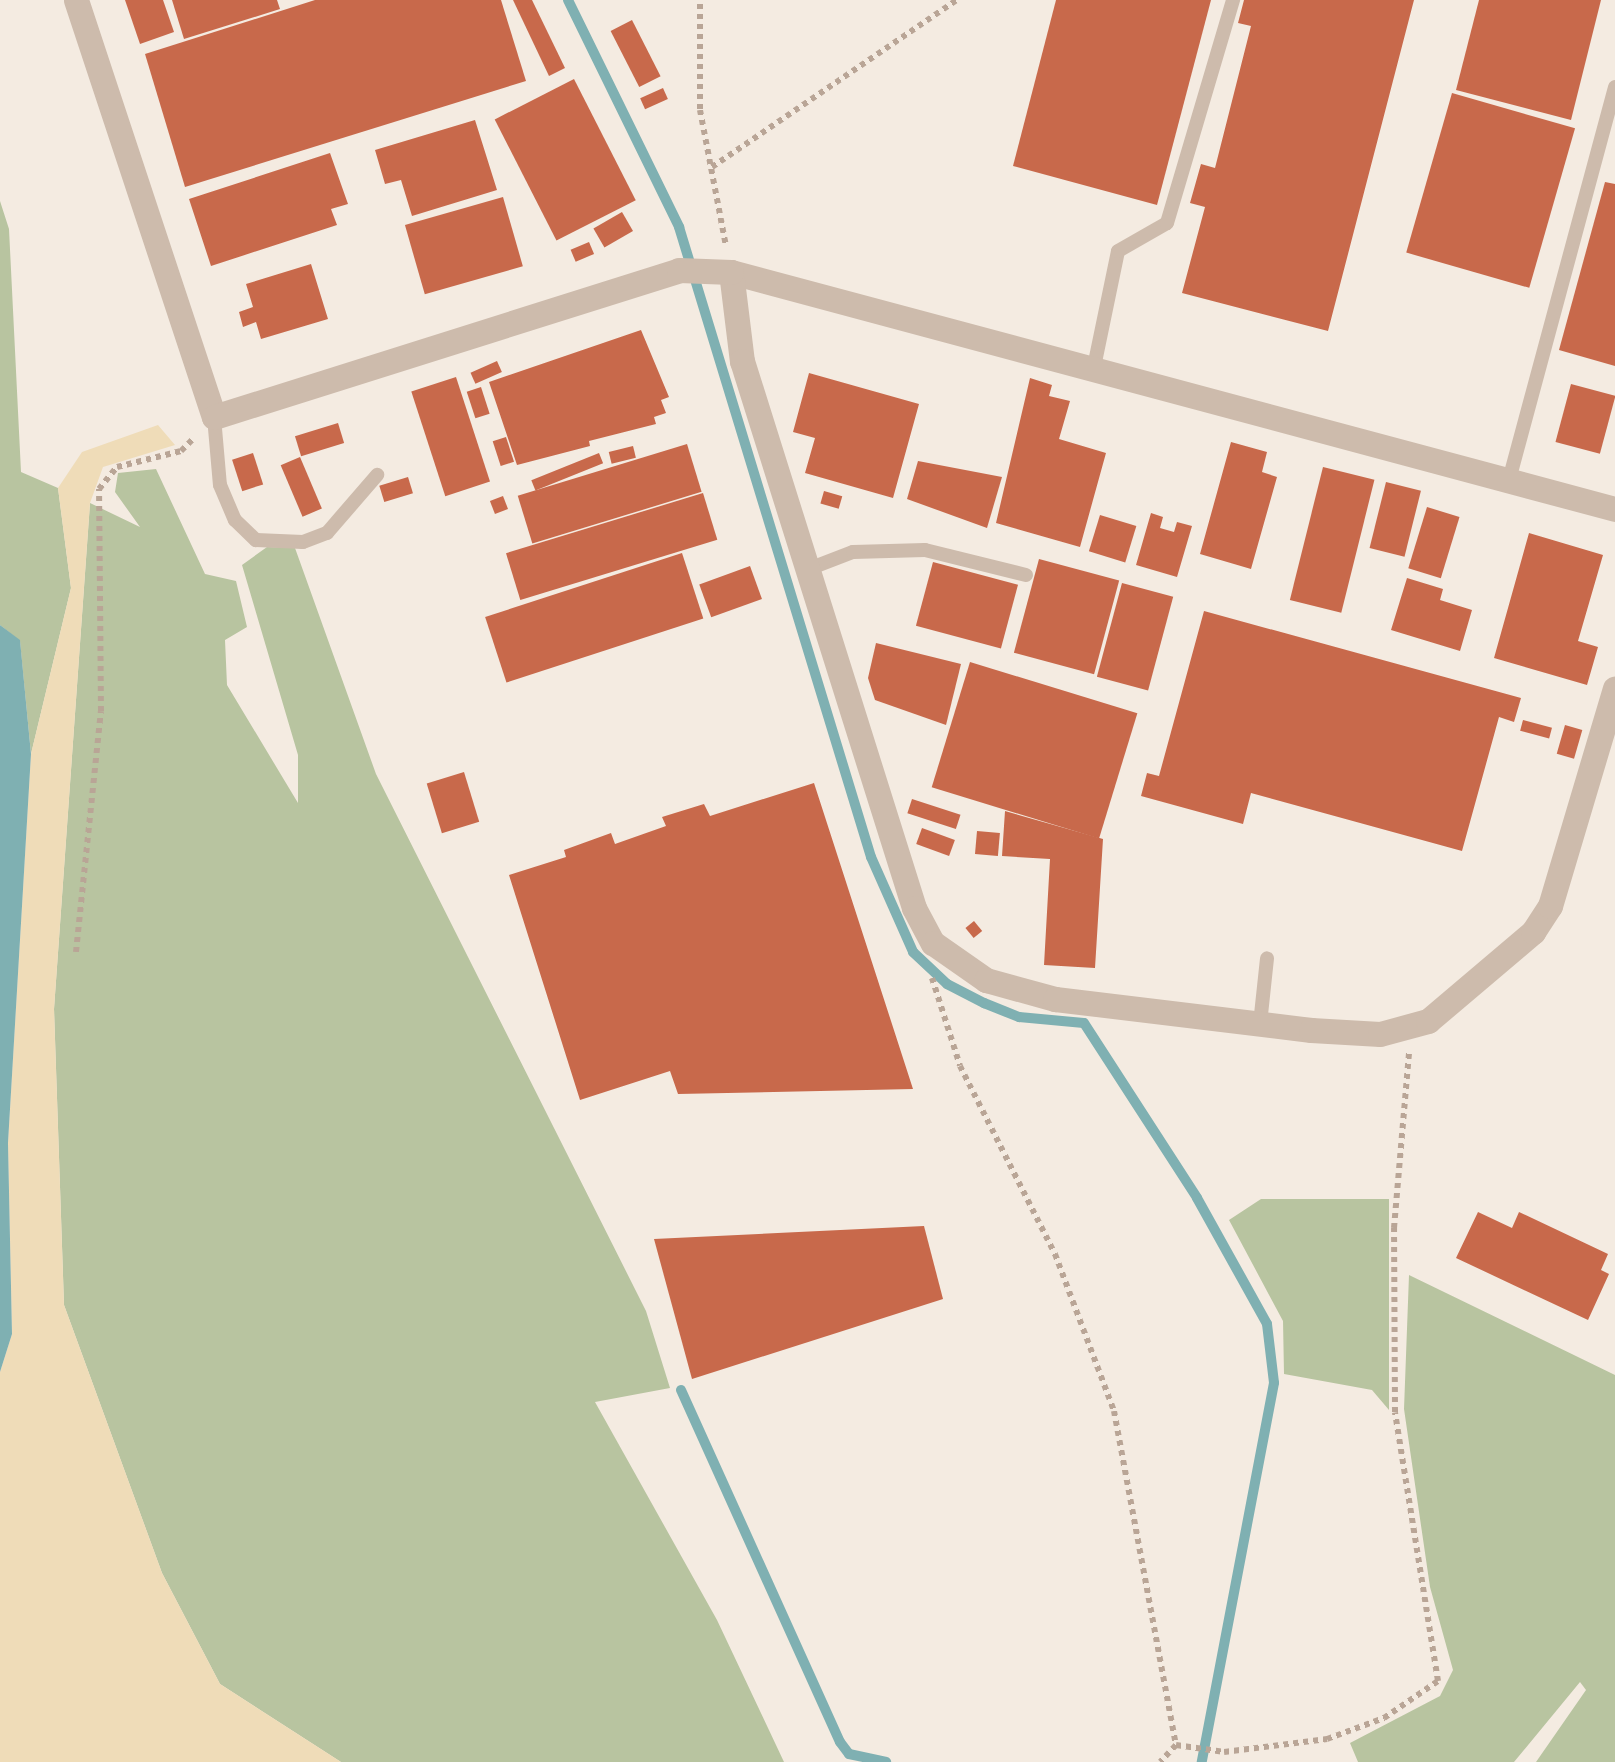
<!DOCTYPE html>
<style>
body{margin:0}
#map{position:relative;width:1615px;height:1762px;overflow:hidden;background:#f4ebe1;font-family:Lato,sans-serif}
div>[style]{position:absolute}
.green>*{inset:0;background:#b8c4a0}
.sand>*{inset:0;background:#efdcb8}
.water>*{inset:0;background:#7fb0b2}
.stream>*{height:10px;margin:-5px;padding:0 5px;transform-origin:5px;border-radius:5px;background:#7fb0b2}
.building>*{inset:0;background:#c8694b;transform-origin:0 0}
.path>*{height:6px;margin-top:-3px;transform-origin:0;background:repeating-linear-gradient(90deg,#b9a596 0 5px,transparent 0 10px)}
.service>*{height:14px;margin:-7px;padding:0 7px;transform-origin:7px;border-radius:7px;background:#cdbbac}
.minor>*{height:25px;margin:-12.5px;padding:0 12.5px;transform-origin:12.5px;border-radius:12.5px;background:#cdbbac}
.tertiary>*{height:25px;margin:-12.5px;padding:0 12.5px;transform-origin:12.5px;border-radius:12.5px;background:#cdbbac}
span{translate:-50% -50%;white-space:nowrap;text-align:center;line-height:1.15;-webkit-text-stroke:8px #fbf5ee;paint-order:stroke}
</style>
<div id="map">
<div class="green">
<i style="clip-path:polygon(0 201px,9px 229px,21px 472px,58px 488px,71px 588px,31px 754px,20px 641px,0 625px)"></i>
<i style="clip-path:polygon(156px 469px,205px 574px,236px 581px,247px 627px,225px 640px,227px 685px,298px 803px,298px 755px,242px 565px,267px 547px,295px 548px,376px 774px,646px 1311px,670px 1388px,595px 1402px,717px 1620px,784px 1762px,341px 1762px,220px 1684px,162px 1573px,64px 1305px,54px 1009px,90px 503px,140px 527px,115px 492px,118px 473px)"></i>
<i style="clip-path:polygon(1261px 1199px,1389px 1199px,1389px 1410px,1372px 1390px,1284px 1374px,1283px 1321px,1229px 1220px)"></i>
<i style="clip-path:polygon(1409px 1275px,1615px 1375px,1615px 1762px,1536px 1762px,1586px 1690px,1580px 1682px,1514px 1762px,1358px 1762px,1350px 1743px,1440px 1696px,1453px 1670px,1430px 1587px,1404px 1409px)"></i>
</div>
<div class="sand">
<i style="clip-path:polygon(158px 425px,175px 445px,103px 467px,90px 503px,54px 1009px,64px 1305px,162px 1573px,220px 1684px,341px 1762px,0 1762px,0 1372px,12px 1334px,8px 1143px,31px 754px,71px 588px,58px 488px,82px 452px)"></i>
</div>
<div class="water">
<i style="clip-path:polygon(0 625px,20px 640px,31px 754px,8px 1143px,12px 1334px,0 1372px)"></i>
</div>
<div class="stream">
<i style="left:568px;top:0;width:253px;rotate:63.9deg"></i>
<i style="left:679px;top:227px;width:659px;rotate:73.05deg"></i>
<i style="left:871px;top:857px;width:104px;rotate:66.1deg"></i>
<i style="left:913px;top:952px;width:47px;rotate:43.3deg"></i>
<i style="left:947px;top:984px;width:42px;rotate:27.2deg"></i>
<i style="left:984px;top:1003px;width:38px;rotate:22deg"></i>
<i style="left:1019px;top:1017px;width:65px;rotate:5.3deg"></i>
<i style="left:1084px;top:1023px;width:208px;rotate:57.1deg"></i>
<i style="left:1197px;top:1198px;width:144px;rotate:60.9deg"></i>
<i style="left:1267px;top:1324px;width:59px;rotate:83.2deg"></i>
<i style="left:1274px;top:1383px;width:386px;rotate:100.8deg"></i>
<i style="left:681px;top:1390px;width:386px;rotate:65.7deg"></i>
<i style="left:840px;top:1742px;width:15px;rotate:53deg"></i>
<i style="left:849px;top:1754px;width:38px;rotate:12deg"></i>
</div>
<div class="building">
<i style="clip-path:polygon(125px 0,163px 0,174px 32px,140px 44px)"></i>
<i style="clip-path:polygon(172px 0,277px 0,280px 9px,184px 39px)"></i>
<i style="clip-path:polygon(315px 0,501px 0,526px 81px,185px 187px,145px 54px)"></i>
<i style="clip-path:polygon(513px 0,532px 0,565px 68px,549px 76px)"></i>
<i style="clip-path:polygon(1056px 0,1211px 0,1157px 205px,1013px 166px)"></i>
<i style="clip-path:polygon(1244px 0,1414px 0,1328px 331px,1182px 293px,1205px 207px,1190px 203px,1201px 164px,1215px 168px,1251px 26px,1238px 23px)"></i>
<i style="clip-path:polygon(1479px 0,1601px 0,1571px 120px,1456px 90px)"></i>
<i style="left:632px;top:20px;width:63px;height:24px;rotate:63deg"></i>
<i style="left:574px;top:79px;width:136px;height:89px;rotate:63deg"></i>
<i style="left:663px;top:88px;width:12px;height:25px;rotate:66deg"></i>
<i style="left:1452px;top:93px;width:128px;height:166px;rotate:16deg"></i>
<i style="clip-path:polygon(475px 120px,497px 190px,412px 216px,401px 180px,385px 184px,375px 150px)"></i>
<i style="clip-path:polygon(330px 153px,348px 204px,331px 209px,337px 225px,211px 266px,189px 199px)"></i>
<i style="clip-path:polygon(1605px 182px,1615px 184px,1615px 366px,1559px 350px)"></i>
<i style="left:503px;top:197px;width:72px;height:102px;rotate:74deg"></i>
<i style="left:622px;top:212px;width:22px;height:33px;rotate:60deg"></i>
<i style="left:589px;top:242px;width:13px;height:20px;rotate:67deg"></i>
<i style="clip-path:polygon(311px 264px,328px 319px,261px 339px,256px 322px,243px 327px,239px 312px,253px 307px,246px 284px)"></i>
<i style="clip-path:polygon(641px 330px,669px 397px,661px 400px,666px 413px,654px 417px,656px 424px,589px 441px,590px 446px,517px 465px,489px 382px)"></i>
<i style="left:497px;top:361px;width:12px;height:29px;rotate:66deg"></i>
<i style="clip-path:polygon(809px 373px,919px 404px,893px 498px,805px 473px,815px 438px,793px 432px)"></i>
<i style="left:456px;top:377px;width:110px;height:47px;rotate:72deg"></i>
<i style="clip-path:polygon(1030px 378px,1052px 385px,1049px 396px,1070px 401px,1059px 439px,1106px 453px,1080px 547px,996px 523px)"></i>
<i style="left:1571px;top:384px;width:46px;height:60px;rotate:15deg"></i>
<i style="left:481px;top:387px;width:28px;height:15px;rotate:72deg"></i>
<i style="left:338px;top:423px;width:21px;height:45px;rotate:73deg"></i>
<i style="left:506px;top:437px;width:26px;height:14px;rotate:72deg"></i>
<i style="clip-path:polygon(1231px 442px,1267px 452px,1262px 472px,1277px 477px,1251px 569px,1200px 554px)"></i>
<i style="left:687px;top:444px;width:50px;height:177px;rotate:73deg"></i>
<i style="left:633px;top:446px;width:12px;height:25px;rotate:76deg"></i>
<i style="left:253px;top:453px;width:33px;height:22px;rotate:72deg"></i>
<i style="left:599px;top:453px;width:11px;height:73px;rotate:68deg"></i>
<i style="left:300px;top:457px;width:56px;height:21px;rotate:67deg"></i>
<i style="clip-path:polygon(918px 461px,1002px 477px,987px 528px,907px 499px)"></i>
<i style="left:1323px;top:467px;width:53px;height:137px;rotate:14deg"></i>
<i style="left:408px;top:477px;width:17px;height:30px;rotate:73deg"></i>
<i style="left:1386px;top:482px;width:36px;height:68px;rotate:14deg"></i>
<i style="left:824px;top:491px;width:19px;height:13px;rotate:16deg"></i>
<i style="left:703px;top:493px;width:49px;height:206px;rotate:73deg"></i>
<i style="left:503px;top:496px;width:14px;height:14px;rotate:69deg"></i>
<i style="left:1427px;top:507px;width:34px;height:64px;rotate:17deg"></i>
<i style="clip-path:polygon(1151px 513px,1163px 517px,1160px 528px,1174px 532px,1177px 522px,1192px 526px,1177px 577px,1136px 565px)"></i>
<i style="left:1100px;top:515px;width:38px;height:38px;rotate:17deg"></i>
<i style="clip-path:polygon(1529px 533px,1603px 555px,1578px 641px,1598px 647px,1587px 685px,1494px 658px)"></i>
<i style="left:682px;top:553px;width:69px;height:207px;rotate:72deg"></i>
<i style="left:1039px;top:559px;width:83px;height:97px;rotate:15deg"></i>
<i style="left:933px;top:562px;width:88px;height:66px;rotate:15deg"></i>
<i style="left:750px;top:566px;width:35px;height:54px;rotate:70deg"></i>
<i style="clip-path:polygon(1407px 578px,1443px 589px,1440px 600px,1472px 610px,1460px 651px,1391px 630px)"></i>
<i style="left:1122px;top:583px;width:53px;height:97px;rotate:15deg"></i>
<i style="clip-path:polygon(1204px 611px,1521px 698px,1514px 722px,1499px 717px,1462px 851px,1251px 793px,1243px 824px,1141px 796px,1147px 773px,1159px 776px)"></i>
<i style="clip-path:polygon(876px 643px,961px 664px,946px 725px,875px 700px,868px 678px)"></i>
<i style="left:970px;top:662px;width:175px;height:131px;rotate:17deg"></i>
<i style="left:1523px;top:720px;width:30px;height:11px;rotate:15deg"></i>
<i style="left:1565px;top:725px;width:18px;height:30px;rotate:16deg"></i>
<i style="left:464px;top:772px;width:52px;height:39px;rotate:73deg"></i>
<i style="clip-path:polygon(814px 783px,913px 1089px,678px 1094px,670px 1071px,580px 1100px,509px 875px,566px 857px,564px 850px,611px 833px,615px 844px,666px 826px,662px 817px,704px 804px,710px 816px)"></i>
<i style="left:912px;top:799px;width:51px;height:15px;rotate:18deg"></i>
<i style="clip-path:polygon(1005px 811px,1103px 839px,1095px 968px,1044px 965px,1050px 859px,1002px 856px)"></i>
<i style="left:922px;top:828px;width:35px;height:17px;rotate:20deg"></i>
<i style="left:977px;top:831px;width:23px;height:23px;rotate:5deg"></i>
<i style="left:974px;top:921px;width:13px;height:11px;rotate:51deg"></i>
<i style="clip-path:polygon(1478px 1212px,1512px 1228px,1519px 1212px,1608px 1254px,1601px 1270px,1609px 1274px,1588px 1320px,1456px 1258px)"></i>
<i style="clip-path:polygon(924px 1226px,943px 1299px,692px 1379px,654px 1239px)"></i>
</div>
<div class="path">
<i style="left:700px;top:4px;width:106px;rotate:90deg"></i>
<i style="left:700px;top:110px;width:138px;rotate:79.2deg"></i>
<i style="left:712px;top:167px;width:297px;rotate:-34.3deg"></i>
<i style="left:76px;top:952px;width:242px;rotate:-84.1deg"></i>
<i style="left:101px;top:711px;width:222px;rotate:-90.5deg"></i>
<i style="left:99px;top:489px;width:28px;rotate:-51deg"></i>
<i style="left:117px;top:467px;width:66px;rotate:-14deg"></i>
<i style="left:181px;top:451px;width:16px;rotate:-45deg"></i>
<i style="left:932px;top:978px;width:92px;rotate:72.3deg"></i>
<i style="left:960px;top:1066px;width:211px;rotate:63.2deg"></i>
<i style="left:1055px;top:1254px;width:168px;rotate:69.4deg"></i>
<i style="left:1114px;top:1411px;width:340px;rotate:79.5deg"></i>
<i style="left:1176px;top:1745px;width:23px;rotate:133deg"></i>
<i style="left:1176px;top:1745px;width:49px;rotate:8.3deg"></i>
<i style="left:1224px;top:1752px;width:104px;rotate:-7.2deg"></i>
<i style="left:1327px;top:1739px;width:61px;rotate:-20.2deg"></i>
<i style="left:1384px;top:1718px;width:65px;rotate:-34.4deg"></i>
<i style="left:1438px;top:1681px;width:272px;rotate:-99.1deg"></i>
<i style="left:1395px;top:1412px;width:184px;rotate:-90.3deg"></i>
<i style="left:1394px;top:1228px;width:176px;rotate:-85.1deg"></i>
</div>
<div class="service">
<i style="left:1094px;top:367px;width:118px;rotate:-78.3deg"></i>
<i style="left:1118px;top:251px;width:56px;rotate:-29.7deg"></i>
<i style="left:1167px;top:223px;width:233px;rotate:-73.5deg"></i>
<i style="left:214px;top:417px;width:68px;rotate:85deg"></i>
<i style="left:220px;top:485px;width:38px;rotate:67deg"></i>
<i style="left:235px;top:520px;width:29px;rotate:44deg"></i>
<i style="left:256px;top:540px;width:47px;rotate:2.4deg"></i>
<i style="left:303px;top:542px;width:26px;rotate:-21deg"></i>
<i style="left:327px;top:533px;width:77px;rotate:-49.2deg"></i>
<i style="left:1509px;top:480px;width:407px;rotate:-74.9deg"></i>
<i style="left:806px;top:570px;width:50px;rotate:-21deg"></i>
<i style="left:853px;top:552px;width:72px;rotate:-1.6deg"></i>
<i style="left:925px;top:550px;width:104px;rotate:13.9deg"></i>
<i style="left:1260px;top:1024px;width:66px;rotate:-83.9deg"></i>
</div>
<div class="minor">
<i style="left:1615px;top:509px;width:915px;rotate:-164.99deg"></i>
<i style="left:731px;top:272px;width:90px;rotate:83deg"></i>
<i style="left:742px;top:361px;width:573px;rotate:72.54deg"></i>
<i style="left:914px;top:908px;width:40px;rotate:62deg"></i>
<i style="left:933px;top:943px;width:65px;rotate:34.9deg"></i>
<i style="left:986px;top:980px;width:72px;rotate:15.4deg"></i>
<i style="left:1055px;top:999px;width:258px;rotate:6.9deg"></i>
<i style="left:1311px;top:1030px;width:69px;rotate:3.3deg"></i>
<i style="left:1380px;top:1034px;width:50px;rotate:-15.2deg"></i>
<i style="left:1428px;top:1021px;width:138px;rotate:-40.3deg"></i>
<i style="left:1533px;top:932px;width:31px;rotate:-57deg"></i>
<i style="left:1550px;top:906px;width:227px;rotate:-73.4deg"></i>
</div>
<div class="tertiary">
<i style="left:76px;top:0;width:439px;rotate:71.7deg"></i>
<i style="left:214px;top:417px;width:488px;rotate:-17.5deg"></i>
<i style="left:679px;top:270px;width:52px;rotate:2.2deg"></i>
</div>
</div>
